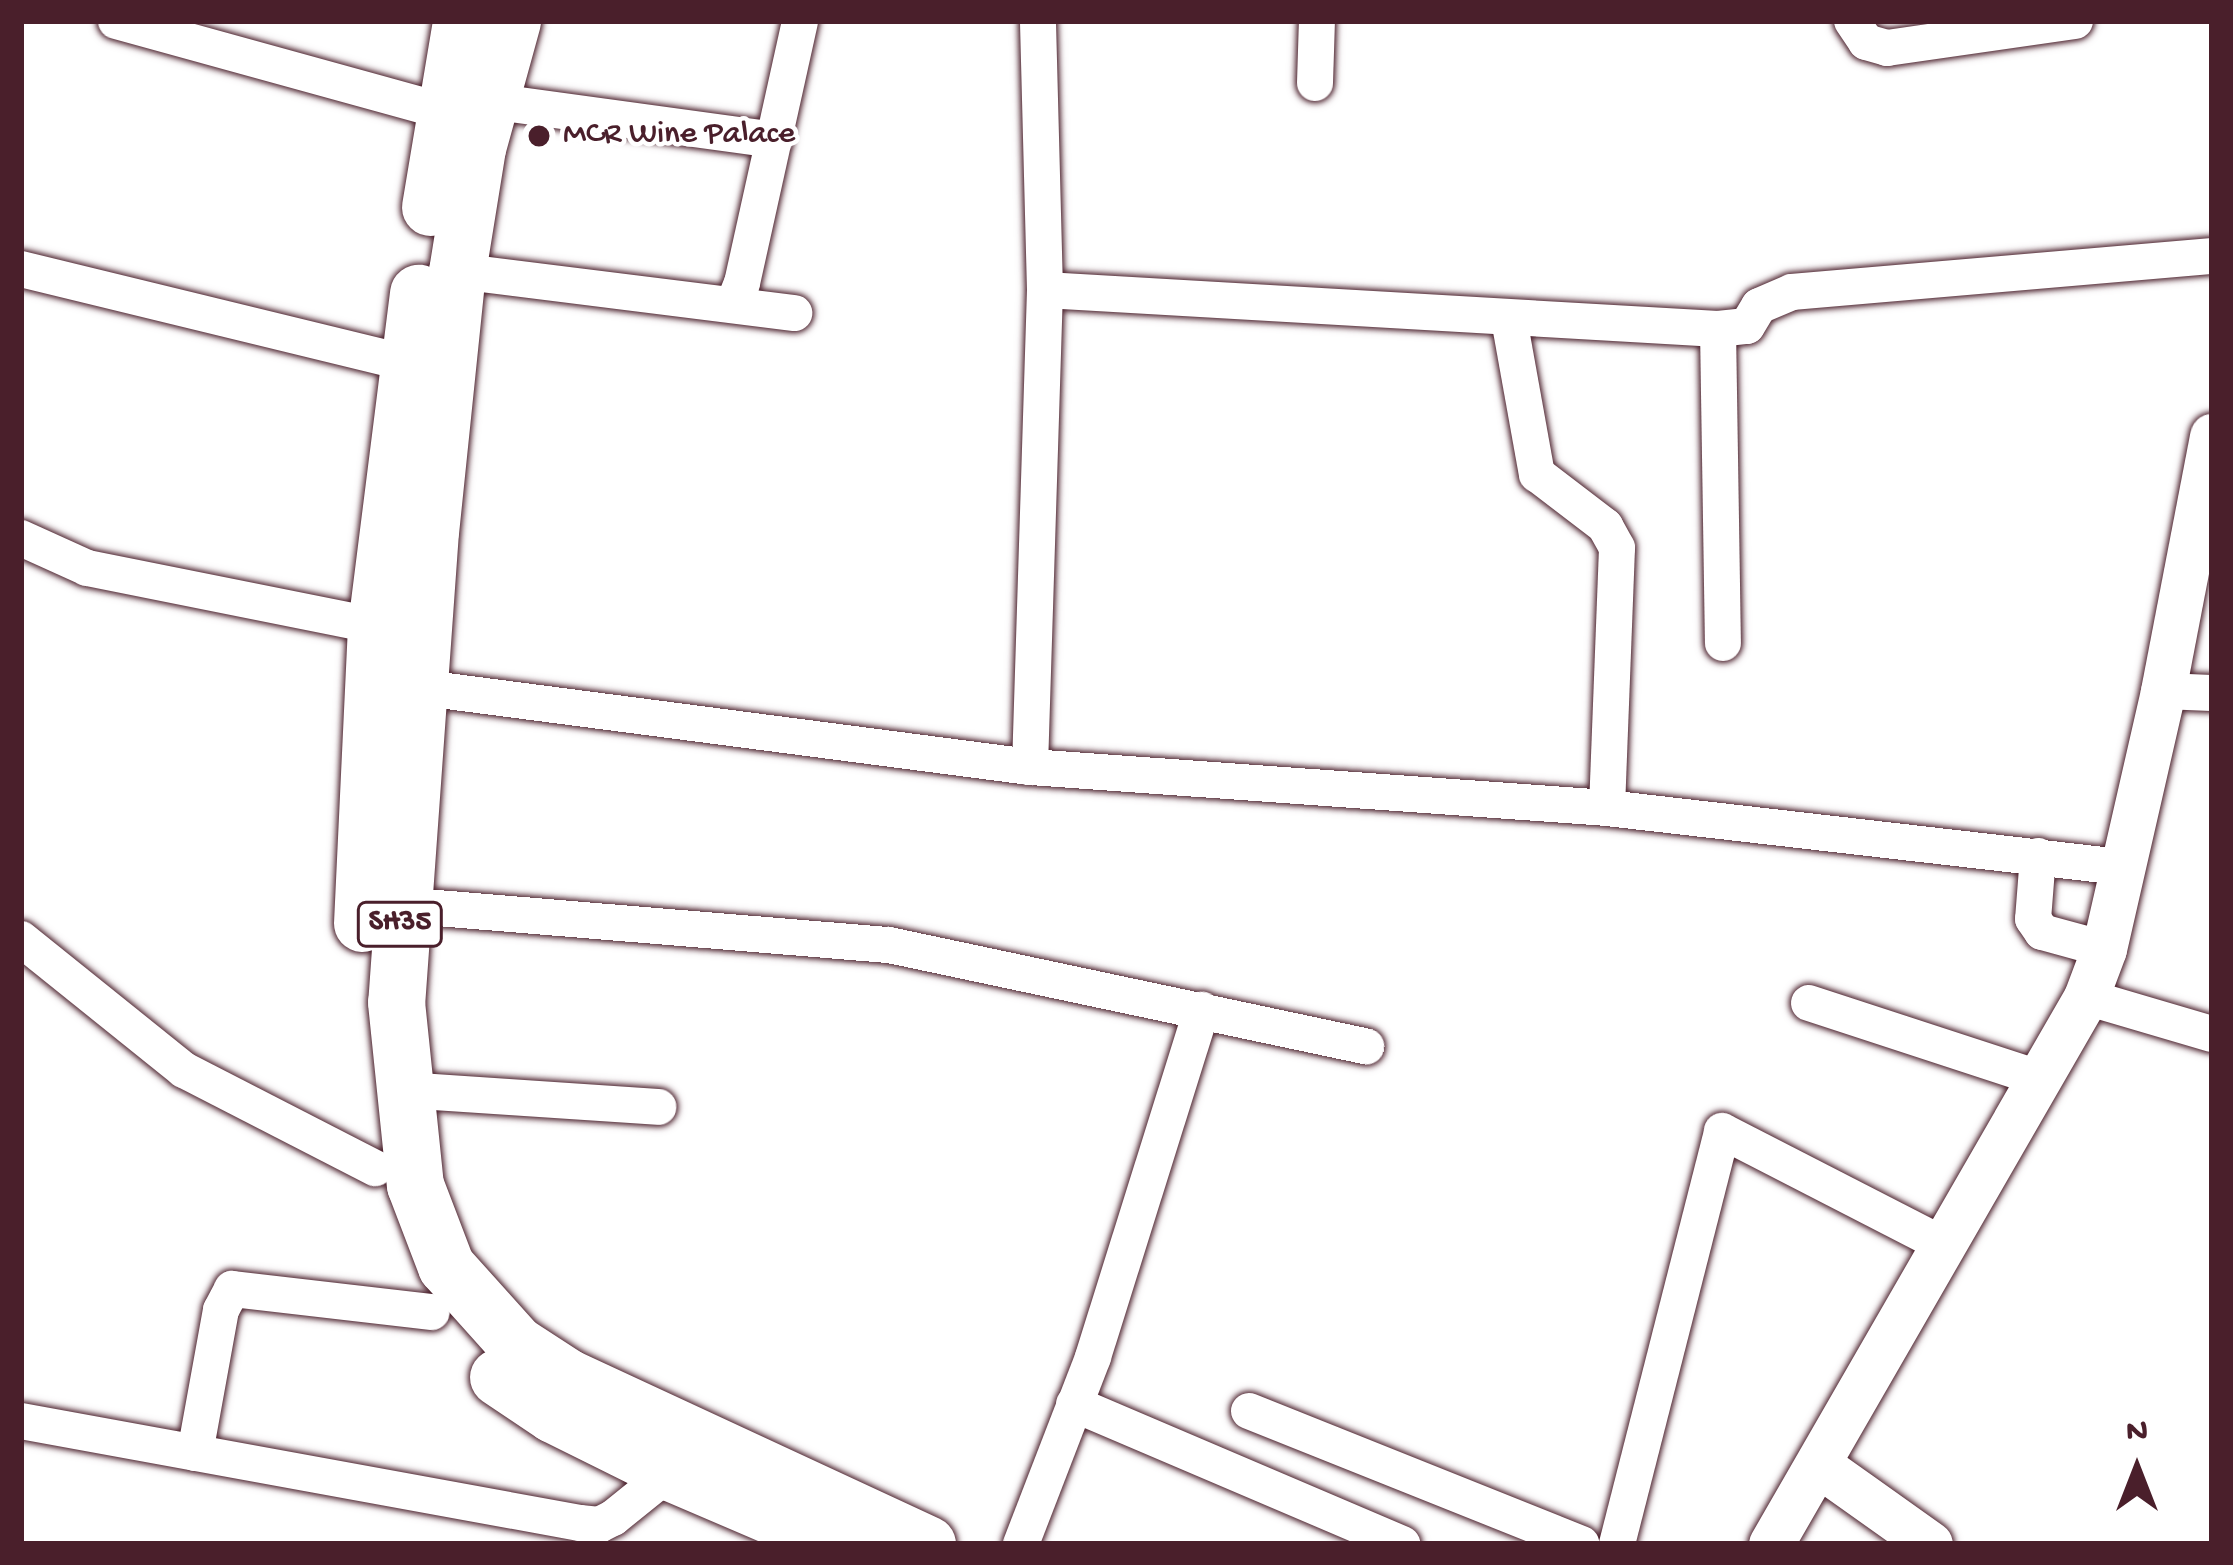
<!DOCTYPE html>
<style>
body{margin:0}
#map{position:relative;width:2233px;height:1565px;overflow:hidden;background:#fff;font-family:"Gochi Hand",sans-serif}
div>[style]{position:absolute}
.roads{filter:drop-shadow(0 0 3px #4a1f2b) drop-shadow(0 0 3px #4a1f2b)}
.minor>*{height:36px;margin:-18px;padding:0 18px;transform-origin:18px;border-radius:18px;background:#fff}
.tertiary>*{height:45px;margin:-22.5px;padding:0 22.5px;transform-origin:22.5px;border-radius:22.5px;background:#fff}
.primary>*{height:57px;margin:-28.5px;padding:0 28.5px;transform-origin:28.5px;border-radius:28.5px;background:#fff}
.dots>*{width:33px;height:33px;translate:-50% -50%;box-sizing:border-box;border:6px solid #fff;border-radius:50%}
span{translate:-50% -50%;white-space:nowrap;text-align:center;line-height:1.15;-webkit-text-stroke:9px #fff;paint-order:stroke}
.shield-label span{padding:3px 9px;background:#fff;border:3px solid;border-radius:9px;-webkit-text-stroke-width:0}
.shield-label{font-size:30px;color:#4a1f2b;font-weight:700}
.poi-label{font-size:33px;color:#4a1f2b}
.left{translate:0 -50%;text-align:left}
.frame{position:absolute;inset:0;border:24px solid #4a1f2b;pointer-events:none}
.north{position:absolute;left:2077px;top:1409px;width:120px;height:120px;-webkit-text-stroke:9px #fff;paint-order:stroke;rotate:0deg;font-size:33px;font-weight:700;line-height:48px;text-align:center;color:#4a1f2b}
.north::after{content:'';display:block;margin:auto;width:42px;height:54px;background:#4a1f2b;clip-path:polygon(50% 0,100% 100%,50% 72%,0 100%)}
</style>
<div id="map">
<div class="roads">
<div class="minor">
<i style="left:116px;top:21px;width:339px;rotate:15.4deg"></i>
<i style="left:1852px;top:21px;width:25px;rotate:56deg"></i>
<i style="left:1866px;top:42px;width:22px;rotate:16deg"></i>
<i style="left:1887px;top:48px;width:190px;rotate:-8.2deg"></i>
<i style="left:1315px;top:83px;width:62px;rotate:-88.2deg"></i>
<i style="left:490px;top:101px;width:287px;rotate:7.8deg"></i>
<i style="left:21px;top:269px;width:417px;rotate:13.7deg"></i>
<i style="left:457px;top:271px;width:340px;rotate:7.1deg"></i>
<i style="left:1045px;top:290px;width:674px;rotate:3.32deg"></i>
<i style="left:1718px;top:329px;width:29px;rotate:-6deg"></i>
<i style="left:1747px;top:326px;width:23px;rotate:-59deg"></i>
<i style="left:1759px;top:306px;width:36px;rotate:-23deg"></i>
<i style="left:1792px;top:292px;width:422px;rotate:-4.9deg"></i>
<i style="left:733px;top:305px;width:24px;rotate:-68deg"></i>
<i style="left:742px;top:283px;width:268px;rotate:-77.5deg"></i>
<i style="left:1509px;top:319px;width:158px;rotate:79.8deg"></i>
<i style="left:1537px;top:474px;width:86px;rotate:37.4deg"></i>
<i style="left:1605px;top:526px;width:25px;rotate:61deg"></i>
<i style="left:1617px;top:548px;width:260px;rotate:92.2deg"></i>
<i style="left:1718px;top:329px;width:314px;rotate:89.1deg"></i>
<i style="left:21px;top:538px;width:72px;rotate:24.4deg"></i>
<i style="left:87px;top:568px;width:295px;rotate:11.3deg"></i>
<i style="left:401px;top:685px;width:634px;rotate:7.43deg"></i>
<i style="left:1030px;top:767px;width:578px;rotate:4.06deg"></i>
<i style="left:1607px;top:808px;width:517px;rotate:6.55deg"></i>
<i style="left:2163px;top:691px;width:49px;rotate:2.3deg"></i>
<i style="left:1030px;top:767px;width:477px;rotate:-88.2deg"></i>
<i style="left:1045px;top:290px;width:269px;rotate:-91.5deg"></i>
<i style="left:2038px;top:856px;width:63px;rotate:94.5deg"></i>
<i style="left:2033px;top:919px;width:16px;rotate:55deg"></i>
<i style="left:2042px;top:932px;width:64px;rotate:15.3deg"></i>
<i style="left:401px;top:905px;width:490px;rotate:4.7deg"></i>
<i style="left:889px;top:945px;width:488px;rotate:12deg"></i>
<i style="left:21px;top:939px;width:209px;rotate:38.8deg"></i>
<i style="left:184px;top:1070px;width:215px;rotate:27.2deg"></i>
<i style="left:2086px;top:997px;width:131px;rotate:16.4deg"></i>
<i style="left:1809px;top:1003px;width:245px;rotate:18.1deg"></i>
<i style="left:403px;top:1090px;width:256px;rotate:3.8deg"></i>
<i style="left:1074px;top:1404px;width:357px;rotate:23.1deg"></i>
<i style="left:1249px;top:1411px;width:358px;rotate:21.8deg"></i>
<i style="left:21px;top:1421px;width:568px;rotate:10.34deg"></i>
<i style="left:580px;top:1523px;width:19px;rotate:6deg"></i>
<i style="left:599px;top:1525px;width:16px;rotate:-27deg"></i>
<i style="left:613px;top:1518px;width:73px;rotate:-38.9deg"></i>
<i style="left:195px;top:1453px;width:145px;rotate:-79.7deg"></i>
<i style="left:221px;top:1310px;width:24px;rotate:-62deg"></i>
<i style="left:232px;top:1289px;width:201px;rotate:6.6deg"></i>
<i style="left:1021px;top:1544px;width:200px;rotate:-68.9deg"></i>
<i style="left:1093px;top:1357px;width:364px;rotate:-72.6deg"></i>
<i style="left:1617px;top:1544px;width:426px;rotate:-75.7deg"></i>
<i style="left:1722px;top:1131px;width:247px;rotate:27.2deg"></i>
</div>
<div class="tertiary">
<i style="left:1819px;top:1465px;width:136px;rotate:35.4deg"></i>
<i style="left:1771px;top:1544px;width:631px;rotate:-60.06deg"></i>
<i style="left:2086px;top:997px;width:51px;rotate:-69.4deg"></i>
<i style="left:2104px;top:949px;width:265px;rotate:-77.1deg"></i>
<i style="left:2163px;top:691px;width:260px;rotate:-79.1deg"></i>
</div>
<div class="primary">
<i style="left:512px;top:21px;width:132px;rotate:105.4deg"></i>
<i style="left:477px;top:148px;width:125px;rotate:99.2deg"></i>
<i style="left:457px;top:271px;width:261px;rotate:95.9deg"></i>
<i style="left:430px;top:531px;width:472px;rotate:94.1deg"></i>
<i style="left:396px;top:1002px;width:184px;rotate:84.1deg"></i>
<i style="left:415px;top:1185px;width:87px;rotate:69.1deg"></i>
<i style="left:446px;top:1266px;width:105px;rotate:48.1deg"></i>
<i style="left:516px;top:1344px;width:61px;rotate:32.9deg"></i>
<i style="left:567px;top:1377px;width:397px;rotate:24.9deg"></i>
<i style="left:430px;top:207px;width:189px;rotate:-80.5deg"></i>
<i style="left:362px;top:923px;width:297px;rotate:-87.3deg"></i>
<i style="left:376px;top:626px;width:336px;rotate:-82.8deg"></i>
<i style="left:498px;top:1377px;width:66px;rotate:33.9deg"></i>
<i style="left:553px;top:1414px;width:131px;rotate:26.4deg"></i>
<i style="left:670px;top:1472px;width:183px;rotate:23.2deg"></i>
</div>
</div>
<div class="dots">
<i style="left:539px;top:136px;background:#4a1f2b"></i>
</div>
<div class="shield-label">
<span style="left:400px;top:924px">SH35</span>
</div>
<div class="poi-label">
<span class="left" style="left:563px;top:136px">MCR Wine Palace</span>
</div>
<div class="frame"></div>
<div class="north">N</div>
</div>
